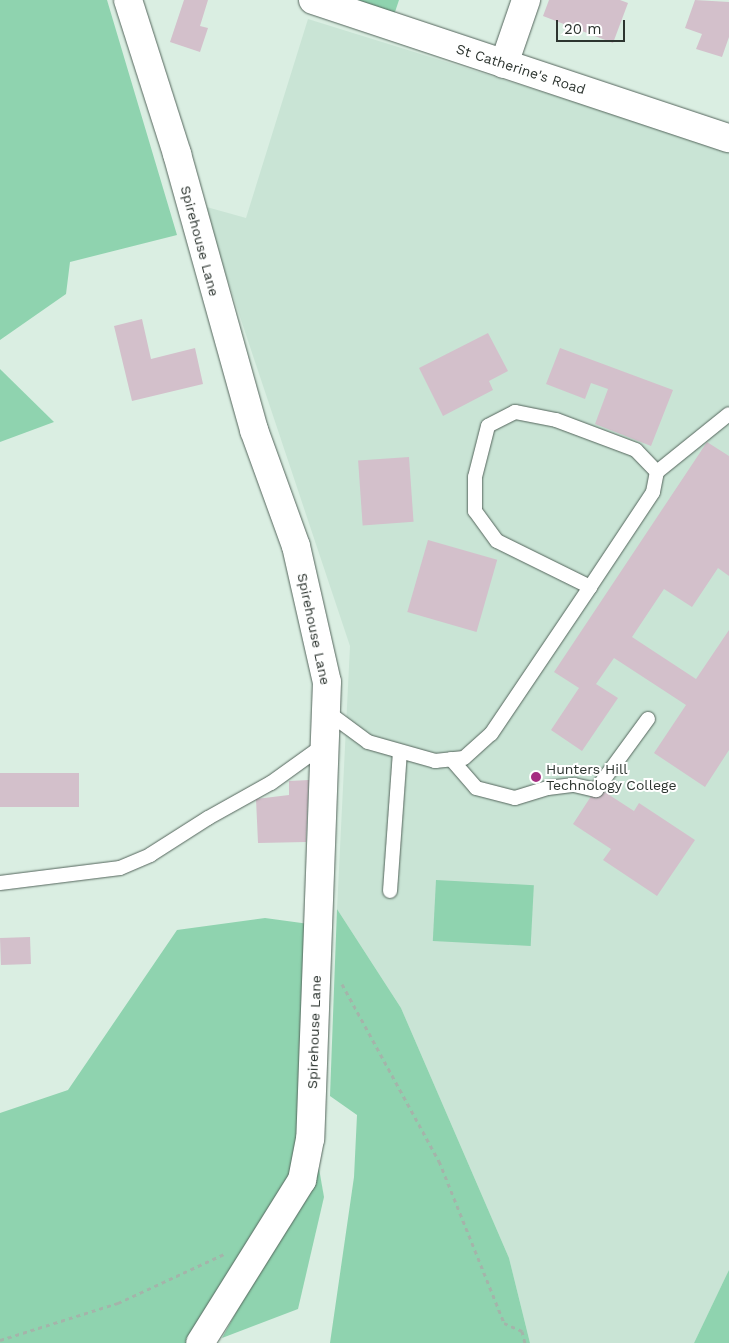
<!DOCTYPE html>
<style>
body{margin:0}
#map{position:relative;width:729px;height:1343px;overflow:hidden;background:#daeee2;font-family:"Work Sans",sans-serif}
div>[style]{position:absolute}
.built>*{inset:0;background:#c9e4d5}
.green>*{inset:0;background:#8fd3af;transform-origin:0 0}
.building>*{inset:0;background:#d3c0cb;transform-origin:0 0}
.path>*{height:3px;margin-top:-1.5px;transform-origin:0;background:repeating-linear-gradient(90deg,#a4b4aa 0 4px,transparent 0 8px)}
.roads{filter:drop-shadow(0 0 1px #54655c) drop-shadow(0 0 1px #54655c)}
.service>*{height:14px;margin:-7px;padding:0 7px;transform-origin:7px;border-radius:7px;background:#fff}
.minor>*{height:28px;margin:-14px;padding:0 14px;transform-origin:14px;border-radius:14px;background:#fff}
.dots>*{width:14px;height:14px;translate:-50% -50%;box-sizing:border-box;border:2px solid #fff;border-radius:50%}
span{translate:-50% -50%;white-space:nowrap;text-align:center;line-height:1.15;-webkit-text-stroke:4px #fff;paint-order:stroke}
.street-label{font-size:14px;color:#2c342f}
.poi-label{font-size:14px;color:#2c342f}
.left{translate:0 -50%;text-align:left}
.scale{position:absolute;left:556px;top:20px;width:69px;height:22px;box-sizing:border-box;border:2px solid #2c342f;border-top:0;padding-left:6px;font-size:15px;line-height:18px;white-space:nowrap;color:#2c342f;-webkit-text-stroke:4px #fff;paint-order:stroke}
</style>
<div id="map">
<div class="built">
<i style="clip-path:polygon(308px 19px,729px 150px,729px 1270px,694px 1343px,530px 1343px,509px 1258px,401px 1008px,337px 909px,350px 646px,203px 206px,246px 218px)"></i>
</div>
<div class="green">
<i style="clip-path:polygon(0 0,107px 0,177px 235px,70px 262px,66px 294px,0 340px)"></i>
<i style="clip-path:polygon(353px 0,399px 0,394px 15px)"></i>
<i style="clip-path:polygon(0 369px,54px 422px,0 442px)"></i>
<i style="left:436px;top:880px;width:98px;height:61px;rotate:3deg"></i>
<i style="clip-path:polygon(337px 909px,401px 1008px,509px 1258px,530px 1343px,330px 1343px,354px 1177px,357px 1115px,330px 1096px)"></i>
<i style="clip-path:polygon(265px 918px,309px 924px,295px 1183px,186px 1343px,0 1343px,0 1113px,68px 1090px,177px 930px)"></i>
<i style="clip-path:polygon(318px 1163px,324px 1197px,298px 1309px,222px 1338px)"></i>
<i style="clip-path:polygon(729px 1270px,729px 1343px,694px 1343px,727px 1274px)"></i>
</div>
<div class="building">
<i style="clip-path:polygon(184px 0,208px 0,200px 26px,208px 28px,200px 52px,170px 42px)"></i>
<i style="clip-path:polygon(549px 0,620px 0,628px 3px,613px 43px,543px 16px)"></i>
<i style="clip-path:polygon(695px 0,729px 2px,729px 37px,722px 57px,696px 49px,702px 34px,685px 28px)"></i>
<i style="clip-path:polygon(142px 319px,151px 359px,195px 348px,203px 384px,132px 401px,114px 326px)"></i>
<i style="clip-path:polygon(488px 333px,508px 371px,489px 381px,493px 390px,443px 416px,419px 368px)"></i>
<i style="clip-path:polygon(560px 348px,673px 390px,651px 446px,595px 424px,608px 389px,591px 383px,585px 399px,546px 384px)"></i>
<i style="clip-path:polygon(707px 442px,729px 456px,729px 576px,718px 568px,692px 607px,664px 589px,632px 637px,696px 679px,729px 630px,729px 750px,705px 787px,654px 753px,686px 705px,614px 658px,596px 684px,618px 698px,582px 751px,551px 730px,579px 688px,554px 672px)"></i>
<i style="left:409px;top:457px;width:65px;height:51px;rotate:86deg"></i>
<i style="left:428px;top:540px;width:72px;height:75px;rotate:16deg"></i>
<i style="left:79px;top:773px;width:34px;height:79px;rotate:90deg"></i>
<i style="clip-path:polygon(309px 780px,306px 842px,258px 843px,256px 799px,289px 795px,289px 781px)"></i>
<i style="clip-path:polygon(597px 787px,634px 811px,639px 803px,695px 840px,657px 896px,603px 860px,611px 849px,573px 824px)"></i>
<i style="left:30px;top:937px;width:27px;height:30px;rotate:88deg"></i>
</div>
<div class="path">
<i style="left:342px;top:984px;width:202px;rotate:61.3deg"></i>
<i style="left:439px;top:1161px;width:175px;rotate:68.1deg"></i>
<i style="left:504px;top:1323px;width:20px;rotate:24deg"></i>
<i style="left:522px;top:1331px;width:12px;rotate:76deg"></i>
<i style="left:0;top:1340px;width:124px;rotate:-17.4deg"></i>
<i style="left:118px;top:1303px;width:119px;rotate:-24.8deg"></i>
</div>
<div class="roads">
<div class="service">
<i style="left:657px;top:472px;width:92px;rotate:-38.9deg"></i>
<i style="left:326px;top:711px;width:52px;rotate:36.4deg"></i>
<i style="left:368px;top:742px;width:70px;rotate:15.8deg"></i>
<i style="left:435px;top:761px;width:29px;rotate:-6deg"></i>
<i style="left:464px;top:758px;width:36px;rotate:-42deg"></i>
<i style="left:491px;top:734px;width:177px;rotate:-56deg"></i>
<i style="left:590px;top:587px;width:114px;rotate:-56.4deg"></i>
<i style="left:653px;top:492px;width:20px;rotate:-79deg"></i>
<i style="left:657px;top:472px;width:30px;rotate:-134deg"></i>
<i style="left:636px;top:450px;width:85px;rotate:-159.4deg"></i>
<i style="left:556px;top:420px;width:42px;rotate:-169deg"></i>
<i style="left:515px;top:412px;width:30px;rotate:153deg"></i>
<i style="left:488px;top:426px;width:53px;rotate:104.3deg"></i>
<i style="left:475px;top:477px;width:34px;rotate:90deg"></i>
<i style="left:475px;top:511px;width:37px;rotate:54deg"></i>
<i style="left:497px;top:541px;width:104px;rotate:26.3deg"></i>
<i style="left:451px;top:759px;width:38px;rotate:49deg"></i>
<i style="left:476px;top:788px;width:40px;rotate:14.4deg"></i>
<i style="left:515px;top:798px;width:34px;rotate:-17deg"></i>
<i style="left:548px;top:788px;width:26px;rotate:-7deg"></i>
<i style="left:574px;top:785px;width:23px;rotate:13deg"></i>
<i style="left:596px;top:790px;width:88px;rotate:-53.8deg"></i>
<i style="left:0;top:883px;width:121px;rotate:-7.1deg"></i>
<i style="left:120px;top:868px;width:33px;rotate:-23deg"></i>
<i style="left:150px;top:855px;width:69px;rotate:-32.5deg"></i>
<i style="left:208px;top:818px;width:72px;rotate:-29.1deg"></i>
<i style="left:271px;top:783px;width:67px;rotate:-35.8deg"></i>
<i style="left:390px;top:891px;width:139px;rotate:-85.9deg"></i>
</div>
<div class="minor">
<i style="left:128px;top:0;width:162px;rotate:72.3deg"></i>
<i style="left:177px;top:154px;width:287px;rotate:74.4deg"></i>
<i style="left:254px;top:430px;width:123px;rotate:70.1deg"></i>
<i style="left:296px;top:546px;width:139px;rotate:77.2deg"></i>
<i style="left:327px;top:682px;width:457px;rotate:92.1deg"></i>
<i style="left:310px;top:1139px;width:42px;rotate:101deg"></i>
<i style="left:302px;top:1180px;width:192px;rotate:122deg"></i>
<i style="left:313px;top:0;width:438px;rotate:18.4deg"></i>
<i style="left:504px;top:64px;width:68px;rotate:-71deg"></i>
</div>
</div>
<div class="dots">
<i style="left:536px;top:777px;background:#a52c81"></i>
</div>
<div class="street-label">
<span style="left:521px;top:69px;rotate:18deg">St Catherine's Road</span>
<span style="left:200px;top:241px;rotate:75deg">Spirehouse Lane</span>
<span style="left:314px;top:629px;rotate:78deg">Spirehouse Lane</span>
<span style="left:314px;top:1032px;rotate:-88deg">Spirehouse Lane</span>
</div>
<div class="poi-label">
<span class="left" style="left:546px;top:777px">Hunters Hill<br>Technology College</span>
</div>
<div class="scale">20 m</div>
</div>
